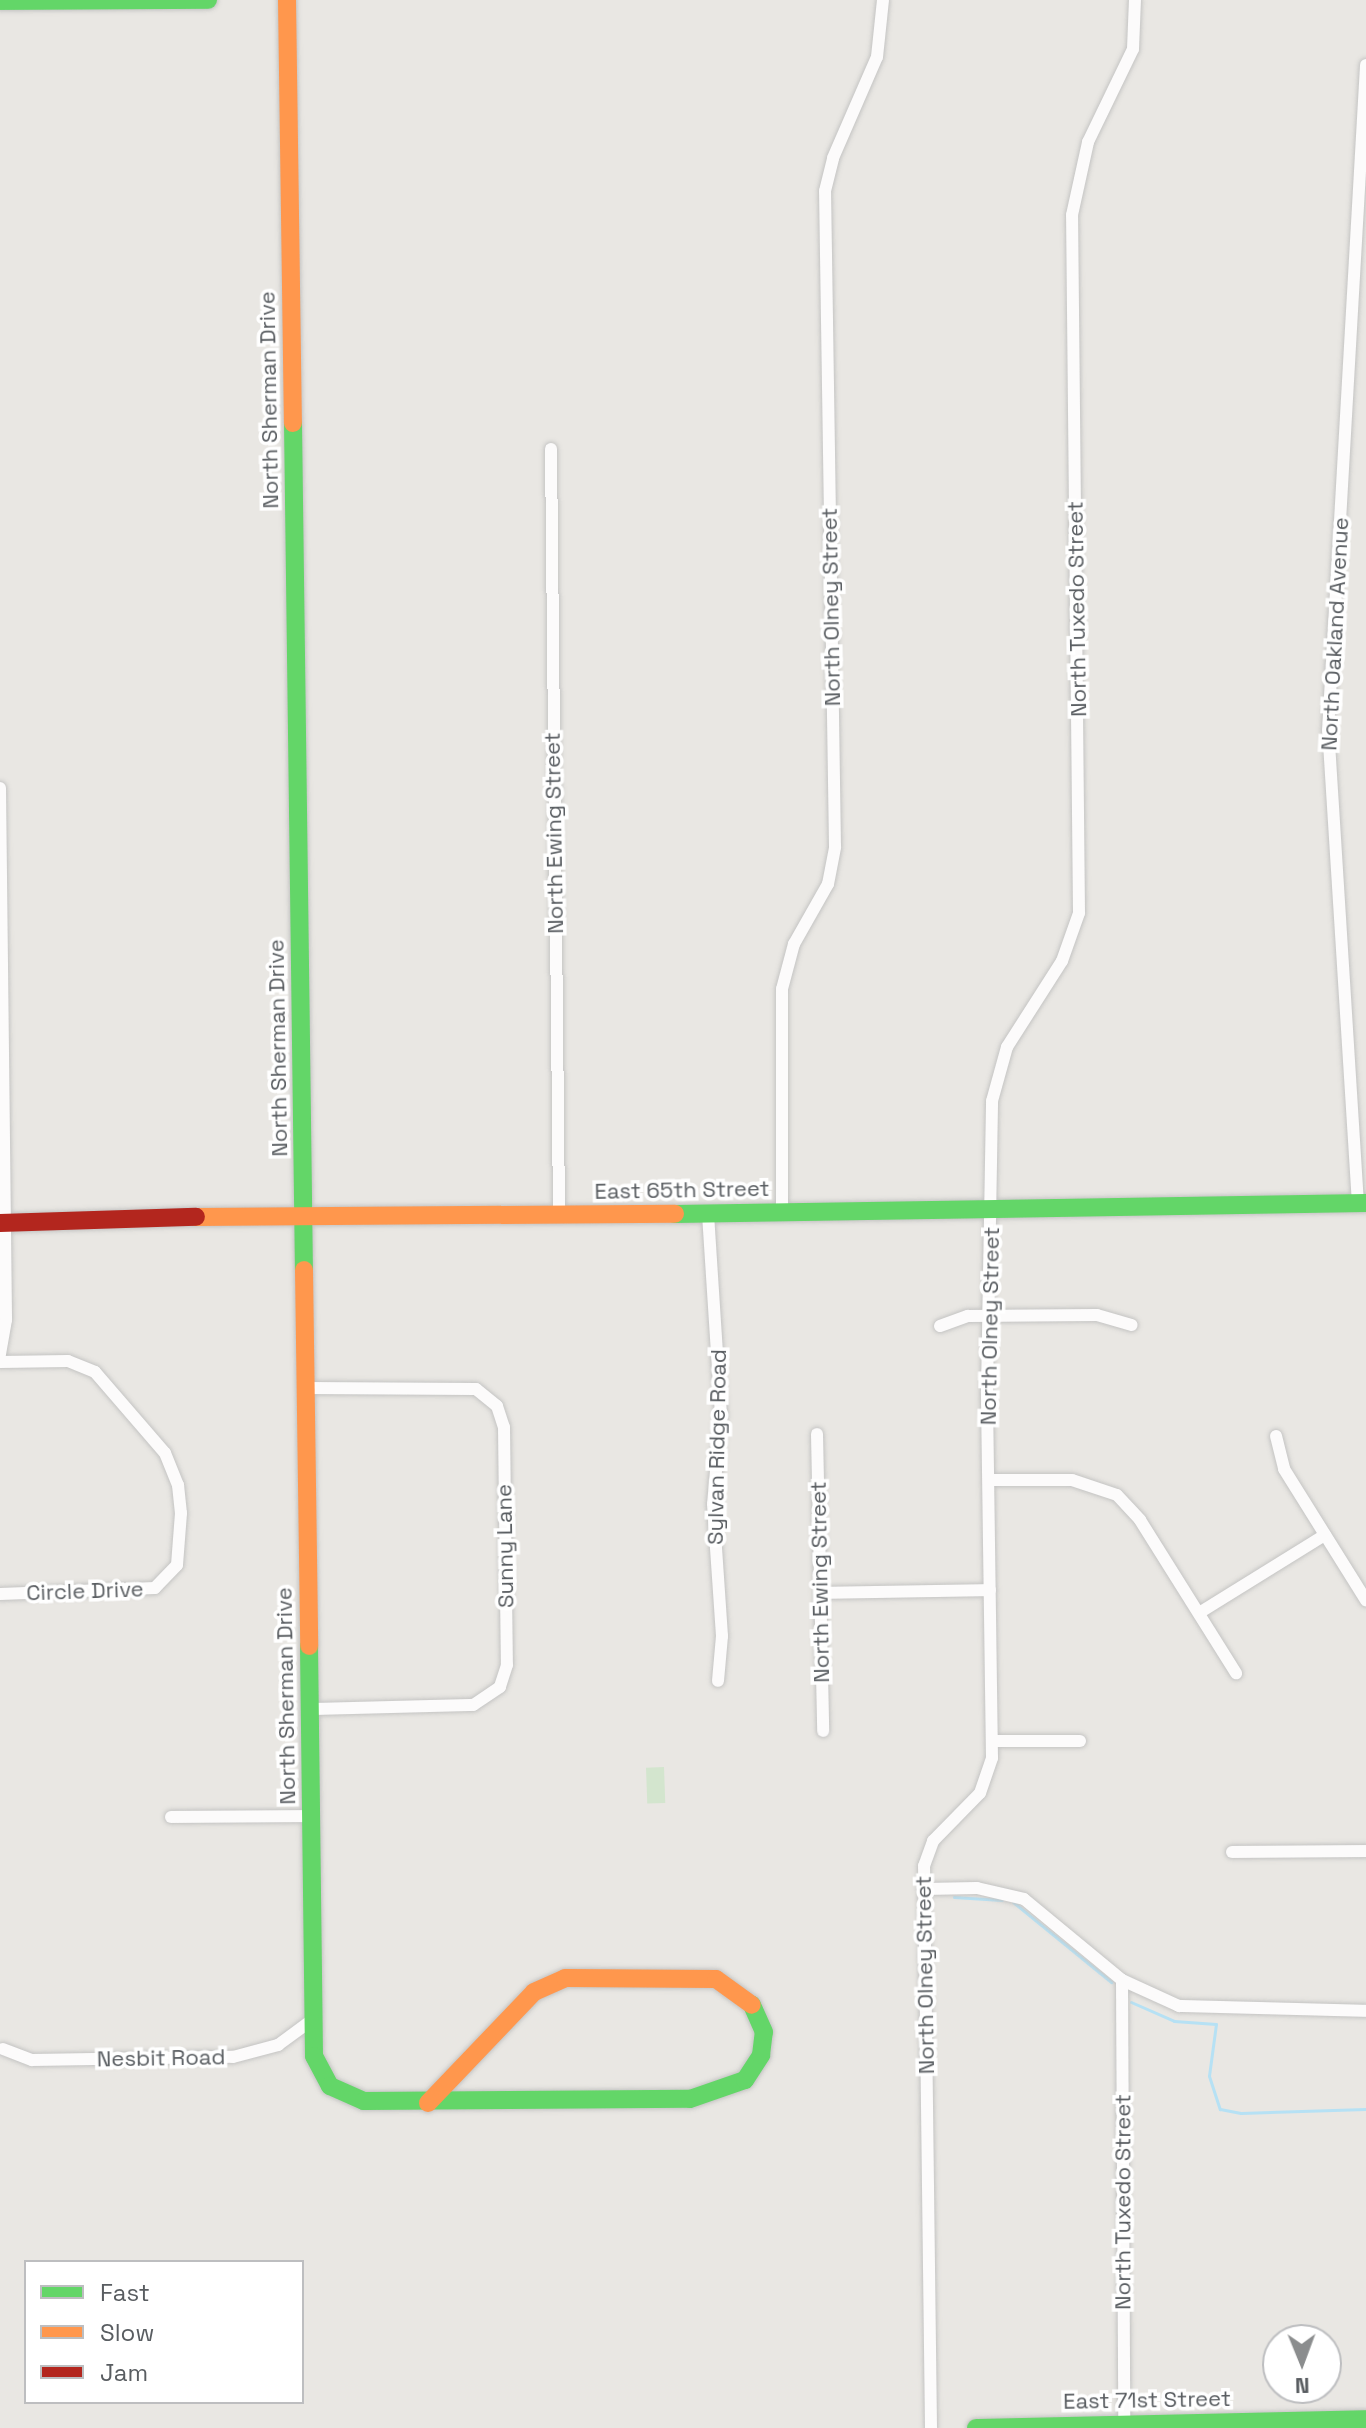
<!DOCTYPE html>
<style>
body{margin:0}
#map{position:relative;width:1366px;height:2428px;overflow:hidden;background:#e9e7e3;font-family:"Space Grotesk",sans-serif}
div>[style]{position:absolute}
.green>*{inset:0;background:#d3e5ce;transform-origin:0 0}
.stream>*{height:3px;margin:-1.5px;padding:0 1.5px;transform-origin:1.5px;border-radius:1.5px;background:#b6e1f4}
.roads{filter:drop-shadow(0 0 2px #c4c4c3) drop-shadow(0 0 2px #c4c4c3)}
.street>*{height:12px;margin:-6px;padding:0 6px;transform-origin:6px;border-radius:6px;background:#fcfbfb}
.fast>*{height:18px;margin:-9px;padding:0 9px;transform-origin:9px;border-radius:9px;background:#63d668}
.slow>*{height:18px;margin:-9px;padding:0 9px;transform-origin:9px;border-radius:9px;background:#ff974d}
.jam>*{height:18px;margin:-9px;padding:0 9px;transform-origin:9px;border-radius:9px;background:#b3261e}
span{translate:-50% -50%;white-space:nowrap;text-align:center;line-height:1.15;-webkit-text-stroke:7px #fff;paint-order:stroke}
.street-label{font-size:22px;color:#595d61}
.legend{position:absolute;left:24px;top:2260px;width:280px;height:144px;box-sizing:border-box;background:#fff;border:2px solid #bdbec0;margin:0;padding:10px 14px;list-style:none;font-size:24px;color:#595d61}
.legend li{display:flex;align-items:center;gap:16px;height:40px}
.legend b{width:40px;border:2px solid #bdbec0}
.north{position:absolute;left:1262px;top:2324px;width:80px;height:80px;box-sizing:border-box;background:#fff;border:2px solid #bdbec0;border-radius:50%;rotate:179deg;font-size:22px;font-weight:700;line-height:32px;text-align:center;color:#595d61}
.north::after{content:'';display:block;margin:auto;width:28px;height:36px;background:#8b8d8e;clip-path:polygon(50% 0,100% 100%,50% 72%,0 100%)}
</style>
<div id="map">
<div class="green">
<i style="left:664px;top:1767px;width:36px;height:18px;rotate:88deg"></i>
</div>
<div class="stream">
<i style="left:954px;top:1897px;width:48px;rotate:3.6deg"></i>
<i style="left:1013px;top:1902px;width:127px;rotate:39.2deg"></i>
<i style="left:1131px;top:2002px;width:47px;rotate:23.8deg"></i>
<i style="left:1174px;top:2021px;width:42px;rotate:4.1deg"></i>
<i style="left:1216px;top:2024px;width:52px;rotate:97.7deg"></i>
<i style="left:1209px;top:2076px;width:35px;rotate:72deg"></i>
<i style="left:1220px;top:2109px;width:21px;rotate:11deg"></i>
<i style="left:1241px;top:2113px;width:125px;rotate:-1.8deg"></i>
</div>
<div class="roads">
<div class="street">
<i style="left:551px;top:449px;width:767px;rotate:89.4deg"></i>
<i style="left:0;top:788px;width:532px;rotate:89.35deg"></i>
<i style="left:6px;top:1320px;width:36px;rotate:100deg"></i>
<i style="left:1358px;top:1204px;width:474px;rotate:-93.6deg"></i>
<i style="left:1328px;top:731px;width:667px;rotate:-86.73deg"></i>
<i style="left:782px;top:1213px;width:224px;rotate:-90deg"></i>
<i style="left:782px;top:989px;width:47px;rotate:-75.1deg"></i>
<i style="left:794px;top:944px;width:69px;rotate:-60.5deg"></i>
<i style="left:828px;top:884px;width:38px;rotate:-79deg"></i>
<i style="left:835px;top:847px;width:656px;rotate:-90.87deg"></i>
<i style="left:825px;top:191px;width:34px;rotate:-76deg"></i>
<i style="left:833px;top:158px;width:110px;rotate:-66.5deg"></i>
<i style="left:877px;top:57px;width:57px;rotate:-84deg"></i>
<i style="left:708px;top:1214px;width:201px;rotate:86.3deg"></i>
<i style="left:721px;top:1415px;width:89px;rotate:95.1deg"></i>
<i style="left:713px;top:1504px;width:132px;rotate:86.1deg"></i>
<i style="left:722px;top:1636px;width:45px;rotate:95.1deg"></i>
<i style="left:940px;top:1326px;width:30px;rotate:-20deg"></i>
<i style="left:968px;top:1316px;width:129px;rotate:-0.4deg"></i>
<i style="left:1097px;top:1315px;width:36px;rotate:16deg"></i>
<i style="left:0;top:1362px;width:68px;rotate:-0.8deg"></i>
<i style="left:68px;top:1361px;width:29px;rotate:22deg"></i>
<i style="left:95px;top:1372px;width:107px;rotate:49.2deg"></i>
<i style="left:165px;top:1453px;width:35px;rotate:68deg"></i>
<i style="left:178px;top:1485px;width:28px;rotate:84deg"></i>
<i style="left:181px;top:1513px;width:52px;rotate:94.4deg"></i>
<i style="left:177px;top:1565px;width:32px;rotate:134deg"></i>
<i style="left:155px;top:1588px;width:155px;rotate:177.8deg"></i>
<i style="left:306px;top:1388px;width:170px;rotate:0.3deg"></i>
<i style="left:476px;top:1389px;width:27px;rotate:39deg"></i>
<i style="left:497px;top:1406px;width:22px;rotate:72deg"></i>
<i style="left:504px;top:1427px;width:238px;rotate:89.3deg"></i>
<i style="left:507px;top:1665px;width:23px;rotate:108deg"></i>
<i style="left:500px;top:1687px;width:32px;rotate:146deg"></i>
<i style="left:473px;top:1705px;width:163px;rotate:178.6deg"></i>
<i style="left:817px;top:1434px;width:297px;rotate:88.8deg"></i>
<i style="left:1276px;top:1436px;width:34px;rotate:76deg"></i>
<i style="left:1284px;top:1469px;width:155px;rotate:58deg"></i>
<i style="left:989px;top:1480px;width:83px"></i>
<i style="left:1072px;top:1480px;width:47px;rotate:18.4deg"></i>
<i style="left:1117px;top:1495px;width:34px;rotate:47deg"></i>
<i style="left:1140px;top:1520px;width:181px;rotate:57.9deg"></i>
<i style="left:821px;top:1593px;width:169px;rotate:-1deg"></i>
<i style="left:1199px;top:1613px;width:148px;rotate:-31.8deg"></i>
<i style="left:992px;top:1741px;width:88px"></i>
<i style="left:171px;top:1817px;width:140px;rotate:-0.4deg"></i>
<i style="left:1232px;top:1852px;width:134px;rotate:-0.4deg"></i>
<i style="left:924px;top:1889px;width:53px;rotate:-1.1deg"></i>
<i style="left:977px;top:1888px;width:48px;rotate:13.2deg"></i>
<i style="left:1024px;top:1899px;width:127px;rotate:39.6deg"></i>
<i style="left:1122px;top:1980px;width:63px;rotate:24.5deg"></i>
<i style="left:1179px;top:2006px;width:187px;rotate:1.5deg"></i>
<i style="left:1122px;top:1980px;width:445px;rotate:89.7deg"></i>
<i style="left:3px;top:2049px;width:31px;rotate:21deg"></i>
<i style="left:32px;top:2060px;width:201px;rotate:-0.9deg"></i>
<i style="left:233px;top:2057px;width:47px;rotate:-14.9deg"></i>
<i style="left:278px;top:2045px;width:42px;rotate:-36.3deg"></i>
<i style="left:931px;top:2428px;width:562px;rotate:-90.71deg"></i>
<i style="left:924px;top:1866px;width:27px;rotate:-70deg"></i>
<i style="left:933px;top:1841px;width:67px;rotate:-45.6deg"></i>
<i style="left:980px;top:1793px;width:37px;rotate:-71deg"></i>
<i style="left:992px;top:1758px;width:367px;rotate:-90.8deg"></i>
<i style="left:987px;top:1391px;width:290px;rotate:-89deg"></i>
<i style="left:992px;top:1101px;width:56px;rotate:-74.5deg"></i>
<i style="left:1007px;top:1047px;width:102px;rotate:-57.4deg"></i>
<i style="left:1062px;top:961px;width:51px;rotate:-70.5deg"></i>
<i style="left:1079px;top:913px;width:698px;rotate:-90.57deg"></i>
<i style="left:1072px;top:215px;width:75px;rotate:-77.6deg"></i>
<i style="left:1088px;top:142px;width:103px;rotate:-64.2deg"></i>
<i style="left:1133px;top:49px;width:49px;rotate:-87.7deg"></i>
</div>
<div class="fast">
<i style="left:0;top:1px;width:208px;rotate:-0.3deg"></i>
<i style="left:293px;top:423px;width:847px;rotate:89.26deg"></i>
<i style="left:675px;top:1214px;width:691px;rotate:-0.91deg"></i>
<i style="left:309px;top:1646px;width:410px;rotate:89.3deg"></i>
<i style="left:314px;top:2056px;width:34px;rotate:62deg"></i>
<i style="left:330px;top:2086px;width:37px;rotate:24deg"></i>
<i style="left:364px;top:2101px;width:326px;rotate:-0.4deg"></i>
<i style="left:690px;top:2099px;width:58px;rotate:-19.1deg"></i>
<i style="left:745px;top:2080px;width:30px;rotate:-57deg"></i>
<i style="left:761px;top:2055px;width:23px;rotate:-83deg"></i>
<i style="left:764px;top:2032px;width:30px;rotate:-114deg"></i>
<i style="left:976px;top:2428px;width:390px;rotate:-1.3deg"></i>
</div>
<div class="slow">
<i style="left:287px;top:0;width:423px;rotate:89.2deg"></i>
<i style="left:196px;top:1217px;width:479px;rotate:-0.4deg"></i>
<i style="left:304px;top:1270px;width:376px;rotate:89.2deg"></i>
<i style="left:428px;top:2103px;width:153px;rotate:-46.3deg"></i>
<i style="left:534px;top:1992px;width:34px;rotate:-24deg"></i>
<i style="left:565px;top:1978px;width:151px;rotate:0.4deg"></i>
<i style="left:716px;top:1979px;width:44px;rotate:35.8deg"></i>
</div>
<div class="jam">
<i style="left:0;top:1223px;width:196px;rotate:-1.8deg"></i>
</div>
</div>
<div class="street-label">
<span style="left:269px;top:400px;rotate:-91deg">North Sherman Drive</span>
<span style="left:831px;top:607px;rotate:-91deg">North Olney Street</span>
<span style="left:1077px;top:609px;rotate:-91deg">North Tuxedo Street</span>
<span style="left:1335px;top:634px;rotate:-87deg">North Oakland Avenue</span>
<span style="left:554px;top:833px;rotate:-91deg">North Ewing Street</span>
<span style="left:278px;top:1048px;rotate:-91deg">North Sherman Drive</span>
<span style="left:682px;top:1190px;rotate:-1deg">East 65th Street</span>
<span style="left:990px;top:1326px;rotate:-89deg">North Olney Street</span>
<span style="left:717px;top:1447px;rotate:-89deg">Sylvan Ridge Road</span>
<span style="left:505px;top:1546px;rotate:-91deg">Sunny Lane</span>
<span style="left:820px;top:1582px;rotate:-91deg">North Ewing Street</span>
<span style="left:85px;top:1591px;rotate:-2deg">Circle Drive</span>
<span style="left:286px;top:1696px;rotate:-91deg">North Sherman Drive</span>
<span style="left:925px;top:1975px;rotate:-91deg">North Olney Street</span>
<span style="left:161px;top:2058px;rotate:-1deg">Nesbit Road</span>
<span style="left:1123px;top:2202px;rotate:-90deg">North Tuxedo Street</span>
<span style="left:1147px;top:2400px;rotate:-1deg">East 71st Street</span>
</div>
<ul class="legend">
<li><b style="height:10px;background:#63d668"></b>Fast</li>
<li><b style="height:10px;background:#ff974d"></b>Slow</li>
<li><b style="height:10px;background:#b3261e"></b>Jam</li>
</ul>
<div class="north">N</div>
</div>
